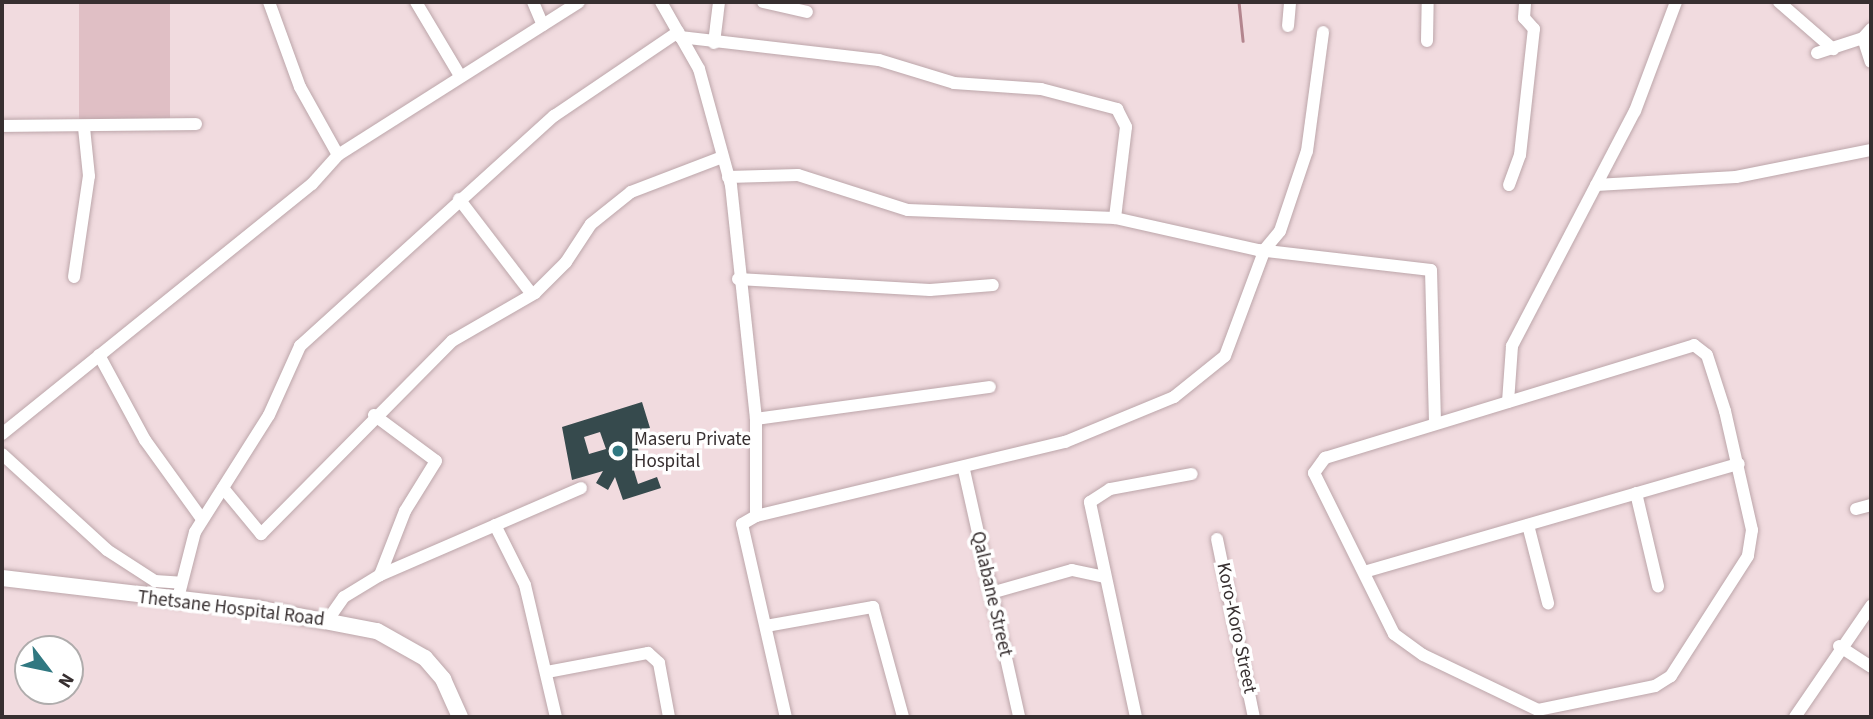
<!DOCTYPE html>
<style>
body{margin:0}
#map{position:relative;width:1873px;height:719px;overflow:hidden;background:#f1dbdf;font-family:"Source Sans 3",sans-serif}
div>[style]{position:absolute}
.green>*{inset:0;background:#e0bfc5;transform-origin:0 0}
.stream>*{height:2.5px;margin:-1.25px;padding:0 1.25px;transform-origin:1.25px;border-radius:1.25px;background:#b3858e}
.building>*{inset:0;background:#364a4d}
.roads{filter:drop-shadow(0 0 2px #bca6aa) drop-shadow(0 0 2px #bca6aa)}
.minor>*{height:12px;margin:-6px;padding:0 6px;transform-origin:6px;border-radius:6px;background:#fff}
.major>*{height:16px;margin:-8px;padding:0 8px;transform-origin:8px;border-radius:8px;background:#fff}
.dots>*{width:19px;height:19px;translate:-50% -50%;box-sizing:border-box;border:4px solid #fff;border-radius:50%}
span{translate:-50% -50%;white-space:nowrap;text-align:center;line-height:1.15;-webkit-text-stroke:7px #fff;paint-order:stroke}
.poi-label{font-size:19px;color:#372f30}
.left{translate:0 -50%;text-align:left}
.street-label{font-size:19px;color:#372f30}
.frame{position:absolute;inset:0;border:4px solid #372f30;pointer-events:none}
.north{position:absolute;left:14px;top:635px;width:70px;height:70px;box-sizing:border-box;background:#fff;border:2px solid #afacac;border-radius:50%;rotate:122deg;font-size:19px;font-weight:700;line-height:28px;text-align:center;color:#372f30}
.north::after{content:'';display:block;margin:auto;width:24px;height:32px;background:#307881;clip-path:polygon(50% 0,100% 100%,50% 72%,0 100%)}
</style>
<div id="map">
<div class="green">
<i style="left:79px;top:2px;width:91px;height:120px"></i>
</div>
<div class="stream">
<i style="left:1239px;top:2px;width:39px;rotate:84deg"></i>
</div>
<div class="building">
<i style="clip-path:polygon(evenodd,642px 402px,650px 428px,633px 433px,642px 461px,632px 464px,638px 484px,657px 477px,661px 488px,623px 500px,615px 477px,608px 490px,596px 483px,603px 471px,572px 480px,562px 427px,642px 402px,600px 432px,606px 449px,589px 454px,584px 437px,600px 432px)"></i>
</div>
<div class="roads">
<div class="minor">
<i style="left:269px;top:2px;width:90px;rotate:70deg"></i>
<i style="left:300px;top:87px;width:78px;rotate:60.8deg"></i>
<i style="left:416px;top:2px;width:84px;rotate:59.2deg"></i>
<i style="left:533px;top:2px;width:25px;rotate:67deg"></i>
<i style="left:661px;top:2px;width:77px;rotate:60.4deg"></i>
<i style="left:699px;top:69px;width:120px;rotate:74.6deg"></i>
<i style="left:731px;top:185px;width:235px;rotate:83.9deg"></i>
<i style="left:756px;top:419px;width:236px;rotate:-7.8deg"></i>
<i style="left:763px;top:2px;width:45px;rotate:12.8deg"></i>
<i style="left:1779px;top:2px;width:72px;rotate:41deg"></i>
<i style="left:1288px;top:26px;width:24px;rotate:-85deg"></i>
<i style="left:680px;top:37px;width:200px;rotate:6.6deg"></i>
<i style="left:879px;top:60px;width:78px;rotate:17deg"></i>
<i style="left:954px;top:83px;width:87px;rotate:3.9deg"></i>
<i style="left:1041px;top:89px;width:79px;rotate:14.7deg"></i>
<i style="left:1117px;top:109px;width:20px;rotate:63deg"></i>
<i style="left:1126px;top:127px;width:92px;rotate:96.9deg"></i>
<i style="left:1115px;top:218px;width:147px;rotate:12.6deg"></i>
<i style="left:1258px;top:250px;width:174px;rotate:6.6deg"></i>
<i style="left:1431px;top:270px;width:151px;rotate:88.5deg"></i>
<i style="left:1863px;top:38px;width:25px;rotate:72deg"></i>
<i style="left:1427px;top:41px;width:39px;rotate:-89deg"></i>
<i style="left:714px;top:43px;width:41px;rotate:-83deg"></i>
<i style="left:1817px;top:53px;width:48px;rotate:-18.1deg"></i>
<i style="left:1863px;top:38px;width:12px;rotate:-48deg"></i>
<i style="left:2px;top:126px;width:194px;rotate:-0.6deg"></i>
<i style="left:728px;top:177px;width:70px;rotate:-1.6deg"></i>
<i style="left:798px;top:175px;width:115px;rotate:17.7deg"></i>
<i style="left:908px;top:210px;width:207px;rotate:2.2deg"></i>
<i style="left:1509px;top:185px;width:32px;rotate:-70deg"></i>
<i style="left:1520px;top:155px;width:127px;rotate:-83.7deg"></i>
<i style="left:1534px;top:29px;width:15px;rotate:-132deg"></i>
<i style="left:1524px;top:18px;width:16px;rotate:-86deg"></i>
<i style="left:1596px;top:185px;width:140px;rotate:-3.3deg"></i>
<i style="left:1736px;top:177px;width:138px;rotate:-11.3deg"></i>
<i style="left:459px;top:199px;width:117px;rotate:52.6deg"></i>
<i style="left:74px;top:277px;width:102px;rotate:-81.6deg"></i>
<i style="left:89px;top:176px;width:48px;rotate:-95.9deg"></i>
<i style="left:738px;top:279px;width:192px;rotate:3.3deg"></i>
<i style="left:930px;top:290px;width:63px;rotate:-4.5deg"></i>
<i style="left:1694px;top:345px;width:16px;rotate:38deg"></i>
<i style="left:1707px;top:355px;width:59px;rotate:72.2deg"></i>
<i style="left:1725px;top:411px;width:122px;rotate:77.2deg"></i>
<i style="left:1752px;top:530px;width:26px;rotate:99deg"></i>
<i style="left:1748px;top:556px;width:143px;rotate:122.7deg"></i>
<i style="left:1671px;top:676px;width:19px;rotate:148deg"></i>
<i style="left:1655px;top:686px;width:119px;rotate:168.4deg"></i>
<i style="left:1538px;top:710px;width:127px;rotate:-154.4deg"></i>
<i style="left:1423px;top:655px;width:36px;rotate:-144deg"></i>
<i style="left:1394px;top:634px;width:180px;rotate:-116.4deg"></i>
<i style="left:1314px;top:473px;width:19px;rotate:-54deg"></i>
<i style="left:1325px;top:458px;width:386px;rotate:-17deg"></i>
<i style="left:99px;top:355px;width:97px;rotate:61.6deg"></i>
<i style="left:145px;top:440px;width:97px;rotate:54.2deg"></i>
<i style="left:1508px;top:402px;width:56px;rotate:-85.9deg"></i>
<i style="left:1512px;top:346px;width:265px;rotate:-62.4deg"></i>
<i style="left:1635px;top:111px;width:116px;rotate:-69.4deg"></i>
<i style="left:374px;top:415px;width:77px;rotate:36.6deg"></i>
<i style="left:436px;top:461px;width:59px;rotate:121.8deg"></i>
<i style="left:405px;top:511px;width:69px;rotate:111.3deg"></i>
<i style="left:756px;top:419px;width:97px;rotate:90deg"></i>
<i style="left:756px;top:516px;width:16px;rotate:150deg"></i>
<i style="left:742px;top:524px;width:198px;rotate:77.2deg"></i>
<i style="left:2px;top:434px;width:398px;rotate:-38.9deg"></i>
<i style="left:312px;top:184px;width:39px;rotate:-48deg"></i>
<i style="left:338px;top:155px;width:285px;rotate:-32.4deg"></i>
<i style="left:2px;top:454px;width:142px;rotate:42.4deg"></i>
<i style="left:107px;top:550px;width:57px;rotate:32.9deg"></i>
<i style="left:155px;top:581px;width:26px;rotate:4deg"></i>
<i style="left:964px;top:470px;width:253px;rotate:77.4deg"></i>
<i style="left:223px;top:488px;width:60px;rotate:50.4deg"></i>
<i style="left:261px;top:534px;width:272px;rotate:-45.3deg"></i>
<i style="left:452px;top:341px;width:96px;rotate:-30deg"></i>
<i style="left:535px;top:293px;width:44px;rotate:-45deg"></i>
<i style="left:566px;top:262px;width:45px;rotate:-56.7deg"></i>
<i style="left:591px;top:224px;width:51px;rotate:-38.7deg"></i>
<i style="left:631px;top:192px;width:95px;rotate:-20.9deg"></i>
<i style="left:1636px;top:493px;width:96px;rotate:76.7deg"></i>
<i style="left:1856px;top:509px;width:16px;rotate:-15deg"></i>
<i style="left:756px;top:516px;width:318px;rotate:-13.5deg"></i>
<i style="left:1065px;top:442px;width:118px;rotate:-22.4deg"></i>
<i style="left:1174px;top:397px;width:65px;rotate:-38.8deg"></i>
<i style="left:1225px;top:356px;width:114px;rotate:-69.5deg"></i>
<i style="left:1265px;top:249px;width:23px;rotate:-50deg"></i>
<i style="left:1280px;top:231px;width:84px;rotate:-71.4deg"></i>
<i style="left:1307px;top:151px;width:120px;rotate:-82.3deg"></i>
<i style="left:495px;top:525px;width:67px;rotate:63.4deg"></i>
<i style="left:525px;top:585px;width:136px;rotate:76.8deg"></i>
<i style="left:1528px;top:525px;width:81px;rotate:75.6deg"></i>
<i style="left:1217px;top:539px;width:182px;rotate:78.3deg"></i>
<i style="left:1364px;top:572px;width:390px;rotate:-16.1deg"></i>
<i style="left:991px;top:593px;width:84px;rotate:-15.9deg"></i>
<i style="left:1072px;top:570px;width:33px;rotate:12deg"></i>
<i style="left:177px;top:602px;width:72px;rotate:-75.6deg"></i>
<i style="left:195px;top:532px;width:138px;rotate:-57.7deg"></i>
<i style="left:269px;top:415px;width:76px;rotate:-65.8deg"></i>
<i style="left:300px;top:346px;width:343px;rotate:-42.2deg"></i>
<i style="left:554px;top:116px;width:150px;rotate:-34.1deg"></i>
<i style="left:327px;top:621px;width:29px;rotate:-55deg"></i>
<i style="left:344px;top:597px;width:42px;rotate:-31.4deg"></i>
<i style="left:380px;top:575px;width:219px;rotate:-23.4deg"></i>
<i style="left:766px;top:626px;width:109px;rotate:-10.1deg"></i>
<i style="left:873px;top:607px;width:114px;rotate:74.7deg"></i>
<i style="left:1839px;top:646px;width:38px;rotate:33deg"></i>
<i style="left:547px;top:672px;width:103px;rotate:-10.7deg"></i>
<i style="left:648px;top:653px;width:15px;rotate:42deg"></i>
<i style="left:659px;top:663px;width:55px;rotate:79.5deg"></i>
<i style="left:1136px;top:717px;width:220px;rotate:-102.1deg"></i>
<i style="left:1090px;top:502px;width:24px;rotate:-33deg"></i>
<i style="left:1110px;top:489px;width:83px;rotate:-10.4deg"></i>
<i style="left:1795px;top:717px;width:135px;rotate:-55.6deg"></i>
</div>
<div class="major">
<i style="left:2px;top:578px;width:257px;rotate:6.7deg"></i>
<i style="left:257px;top:608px;width:122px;rotate:10.9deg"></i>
<i style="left:377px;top:631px;width:55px;rotate:29.4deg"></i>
<i style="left:425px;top:658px;width:28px;rotate:49deg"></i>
<i style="left:443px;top:679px;width:42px;rotate:65.9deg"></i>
</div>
</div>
<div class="dots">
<i style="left:618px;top:451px;background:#307881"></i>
</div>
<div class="poi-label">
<span class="left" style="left:634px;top:451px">Maseru Private<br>Hospital</span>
</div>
<div class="street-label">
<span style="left:991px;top:594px;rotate:77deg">Qalabane Street</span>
<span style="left:231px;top:609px;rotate:7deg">Thetsane Hospital Road</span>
<span style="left:1236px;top:628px;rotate:78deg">Koro-Koro Street</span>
</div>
<div class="frame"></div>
<div class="north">N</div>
</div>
